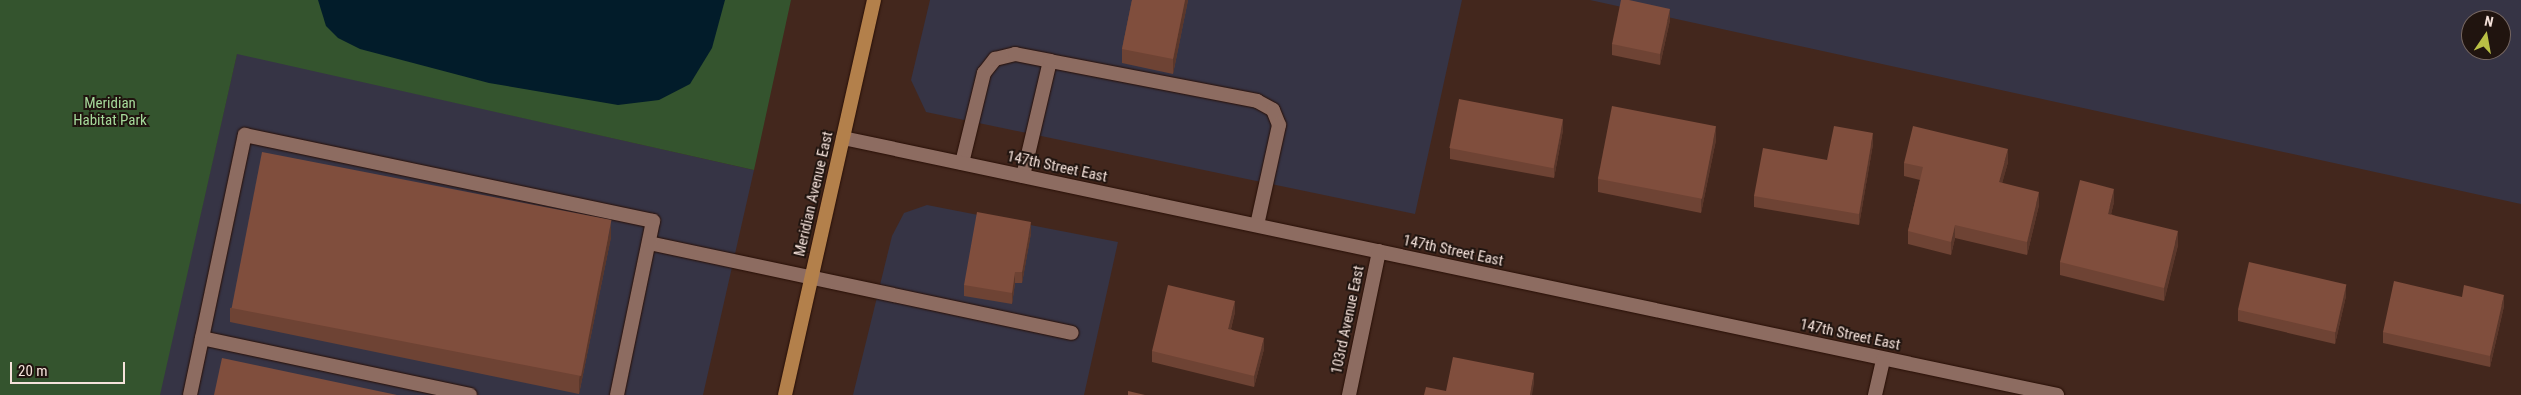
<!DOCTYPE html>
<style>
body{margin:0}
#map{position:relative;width:2521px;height:395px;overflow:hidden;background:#43271d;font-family:"Roboto Condensed",sans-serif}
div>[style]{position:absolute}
.commercial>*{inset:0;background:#363445}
.green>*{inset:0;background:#34542e}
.water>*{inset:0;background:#021c2a}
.roads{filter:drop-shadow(0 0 1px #280f06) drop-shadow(0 0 1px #280f06)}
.service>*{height:14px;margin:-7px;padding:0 7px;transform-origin:7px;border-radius:7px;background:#8d6c61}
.minor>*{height:14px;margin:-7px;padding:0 7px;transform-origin:7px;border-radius:7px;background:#8d6c61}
.primary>*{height:14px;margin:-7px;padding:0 7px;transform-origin:7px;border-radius:7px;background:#b3804b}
.wall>*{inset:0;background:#6e4334}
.shaded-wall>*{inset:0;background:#5a372b}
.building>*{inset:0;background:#804e3d;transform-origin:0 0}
span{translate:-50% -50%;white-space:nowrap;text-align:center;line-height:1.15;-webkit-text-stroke:4px #20140f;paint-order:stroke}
.park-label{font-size:15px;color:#a6da9b}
.street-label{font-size:15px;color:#f5e2db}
.north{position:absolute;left:2461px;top:10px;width:50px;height:50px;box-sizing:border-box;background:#20140f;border:1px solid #756661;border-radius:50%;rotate:12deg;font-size:14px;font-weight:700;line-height:20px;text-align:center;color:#f5e2db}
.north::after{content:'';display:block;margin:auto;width:18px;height:22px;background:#bac045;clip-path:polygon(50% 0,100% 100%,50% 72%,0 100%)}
.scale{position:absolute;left:10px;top:362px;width:115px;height:22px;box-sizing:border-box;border:2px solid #f5e2db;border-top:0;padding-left:6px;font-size:15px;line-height:18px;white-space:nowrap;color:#f5e2db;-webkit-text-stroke:4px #20140f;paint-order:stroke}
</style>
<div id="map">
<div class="commercial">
<i style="clip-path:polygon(930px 0,1462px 0,1415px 214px,926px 112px,911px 80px)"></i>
<i style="clip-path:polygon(evenodd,1590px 0,2521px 0,2521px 204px,1590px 0,2471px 20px,2501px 20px,2501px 50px,2471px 50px,2471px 20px)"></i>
<i style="clip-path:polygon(237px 53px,754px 170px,703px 395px,159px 395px)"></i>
<i style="clip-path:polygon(927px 205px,1118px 242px,1084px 395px,853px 395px,892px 236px,904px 213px)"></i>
</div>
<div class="green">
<i style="clip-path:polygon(0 0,791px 0,754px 170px,237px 54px,160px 395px,0 395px)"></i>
</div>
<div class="water">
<i style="clip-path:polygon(318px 0,725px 0,712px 48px,690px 84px,659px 100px,618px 105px,489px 83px,360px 49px,338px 38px,326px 26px)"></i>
</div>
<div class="roads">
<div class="service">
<i style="left:962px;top:163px;width:93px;rotate:-76.3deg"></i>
<i style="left:984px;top:73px;width:18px;rotate:-52deg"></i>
<i style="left:995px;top:59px;width:21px;rotate:-14deg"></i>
<i style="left:1015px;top:54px;width:36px;rotate:11deg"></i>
<i style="left:1023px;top:176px;width:118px;rotate:-76.8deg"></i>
<i style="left:1050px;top:61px;width:211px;rotate:10.9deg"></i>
<i style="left:1257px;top:101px;width:18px;rotate:29deg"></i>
<i style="left:1273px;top:110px;width:16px;rotate:68deg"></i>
<i style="left:1279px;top:125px;width:102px;rotate:102.4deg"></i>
<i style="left:649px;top:243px;width:432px;rotate:12deg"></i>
<i style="left:202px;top:338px;width:274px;rotate:12deg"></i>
<i style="left:190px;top:395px;width:266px;rotate:-78.1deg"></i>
<i style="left:245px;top:135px;width:417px;rotate:11.9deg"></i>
<i style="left:653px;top:221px;width:178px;rotate:101.7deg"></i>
</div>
<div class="minor">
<i style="left:843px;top:138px;width:1241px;rotate:11.95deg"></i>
<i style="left:1349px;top:395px;width:147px;rotate:-78.2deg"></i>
<i style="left:1875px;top:395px;width:37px;rotate:-77deg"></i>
</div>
<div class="primary">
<i style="left:785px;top:395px;width:405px;rotate:-77.3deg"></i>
</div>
</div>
<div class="wall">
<i style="clip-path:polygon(1132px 0,1188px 0,1173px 74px,1122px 63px,1122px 49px)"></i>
<i style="clip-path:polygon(1670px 20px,1660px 65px,1612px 55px,1612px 44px)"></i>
<i style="clip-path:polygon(1563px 130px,1554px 178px,1450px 159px,1450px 148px)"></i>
<i style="clip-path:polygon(1716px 140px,1701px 213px,1598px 192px,1598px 179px)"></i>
<i style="clip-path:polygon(1873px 144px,1859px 225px,1754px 207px,1754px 196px,1827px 160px)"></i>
<i style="clip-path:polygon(2008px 162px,2002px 183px,2039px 205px,2027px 255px,1955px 238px,1951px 255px,1908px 244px,1908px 231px,1920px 180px,1904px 176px,1904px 163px)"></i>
<i style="clip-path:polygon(2114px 202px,2111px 214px,2178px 245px,2164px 301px,2060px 275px,2060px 262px)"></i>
<i style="clip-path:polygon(1031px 233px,1022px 283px,1015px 283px,1012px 304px,964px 296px,964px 285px)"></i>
<i style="clip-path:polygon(611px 237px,579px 394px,230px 322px,230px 308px)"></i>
<i style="clip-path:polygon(2346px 296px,2335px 344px,2238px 321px,2238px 310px)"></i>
<i style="clip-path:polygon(2462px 297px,2504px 306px,2490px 367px,2383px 343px,2383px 332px)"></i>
<i style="clip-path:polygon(1235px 312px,1231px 329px,1264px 349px,1254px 387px,1152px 362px,1152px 351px)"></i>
</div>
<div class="shaded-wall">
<i style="clip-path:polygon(1185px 0,1188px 0,1173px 74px,1173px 59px)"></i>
<i style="clip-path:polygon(1670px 9px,1670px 20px,1660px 65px,1660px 54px)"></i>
<i style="clip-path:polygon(1563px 119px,1563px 130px,1554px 178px,1554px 167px)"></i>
<i style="clip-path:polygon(1716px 127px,1716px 140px,1701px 213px,1701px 200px)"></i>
<i style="clip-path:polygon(1873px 133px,1873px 144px,1859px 225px,1859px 214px)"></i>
<i style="clip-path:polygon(2008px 149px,2008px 162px,1999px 195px,1999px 182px)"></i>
<i style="clip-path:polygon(2114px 189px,2114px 202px,2108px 227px,2108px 214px)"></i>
<i style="clip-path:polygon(2039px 192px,2039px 205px,2027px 255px,2027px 242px)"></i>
<i style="clip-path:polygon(1031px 222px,1031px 233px,1022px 283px,1022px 272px)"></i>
<i style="clip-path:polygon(611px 223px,611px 237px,579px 394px,579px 380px)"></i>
<i style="clip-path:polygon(1955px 225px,1955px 238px,1951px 255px,1951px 242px)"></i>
<i style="clip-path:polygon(2178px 231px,2178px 245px,2164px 301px,2164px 288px)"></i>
<i style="clip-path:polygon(1015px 272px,1015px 283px,1012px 304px,1012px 293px)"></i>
<i style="clip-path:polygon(2346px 285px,2346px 296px,2335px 344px,2335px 333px)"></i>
<i style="clip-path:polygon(2504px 295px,2504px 306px,2490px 367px,2490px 356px)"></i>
<i style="clip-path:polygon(1235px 301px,1235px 312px,1228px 340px,1228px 329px)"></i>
<i style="clip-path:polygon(1264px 338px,1264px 349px,1254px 387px,1254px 376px)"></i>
<i style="clip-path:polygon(1534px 373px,1534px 384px,1532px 395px,1530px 395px)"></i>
</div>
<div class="building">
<i style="clip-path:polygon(1132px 0,1185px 0,1173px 59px,1122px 49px)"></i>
<i style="clip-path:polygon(1621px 0,1629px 0,1670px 9px,1660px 54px,1612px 44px)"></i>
<i style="left:1459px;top:99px;width:106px;height:50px;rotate:11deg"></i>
<i style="left:1612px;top:106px;width:106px;height:74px;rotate:11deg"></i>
<i style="clip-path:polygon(1834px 126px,1873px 133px,1859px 214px,1754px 196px,1763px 148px,1827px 160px)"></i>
<i style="clip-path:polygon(1913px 126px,2008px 149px,1999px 182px,2039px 192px,2027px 242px,1955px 225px,1951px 242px,1908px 231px,1923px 167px,1904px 163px)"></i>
<i style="left:262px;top:152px;width:356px;height:159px;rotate:11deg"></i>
<i style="clip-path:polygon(2080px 180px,2114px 189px,2108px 214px,2178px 231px,2164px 288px,2060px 262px)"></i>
<i style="clip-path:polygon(977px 212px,1031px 222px,1022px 272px,1015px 272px,1012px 293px,964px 285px)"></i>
<i style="left:2249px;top:262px;width:100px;height:49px;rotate:13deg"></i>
<i style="clip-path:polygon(2394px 281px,2462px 297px,2464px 285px,2504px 295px,2490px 356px,2383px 332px)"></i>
<i style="clip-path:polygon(1168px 285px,1235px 301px,1228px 329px,1264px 338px,1254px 376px,1152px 351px)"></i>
<i style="clip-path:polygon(1453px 357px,1534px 373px,1530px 395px,1424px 395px,1426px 387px,1446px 391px)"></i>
<i style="clip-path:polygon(222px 358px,397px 395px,214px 395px)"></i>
<i style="clip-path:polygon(1128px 391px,1145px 395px,1128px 395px)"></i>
</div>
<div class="park-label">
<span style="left:110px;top:112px">Meridian<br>Habitat Park</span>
</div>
<div class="street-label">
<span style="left:1057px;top:167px;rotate:12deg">147th Street East</span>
<span style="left:814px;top:194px;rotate:-77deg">Meridian Avenue East</span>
<span style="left:1453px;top:251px;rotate:12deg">147th Street East</span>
<span style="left:1348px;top:320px;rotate:-78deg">103rd Avenue East</span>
<span style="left:1850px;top:335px;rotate:12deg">147th Street East</span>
</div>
<div class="north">N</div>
<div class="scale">20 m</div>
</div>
